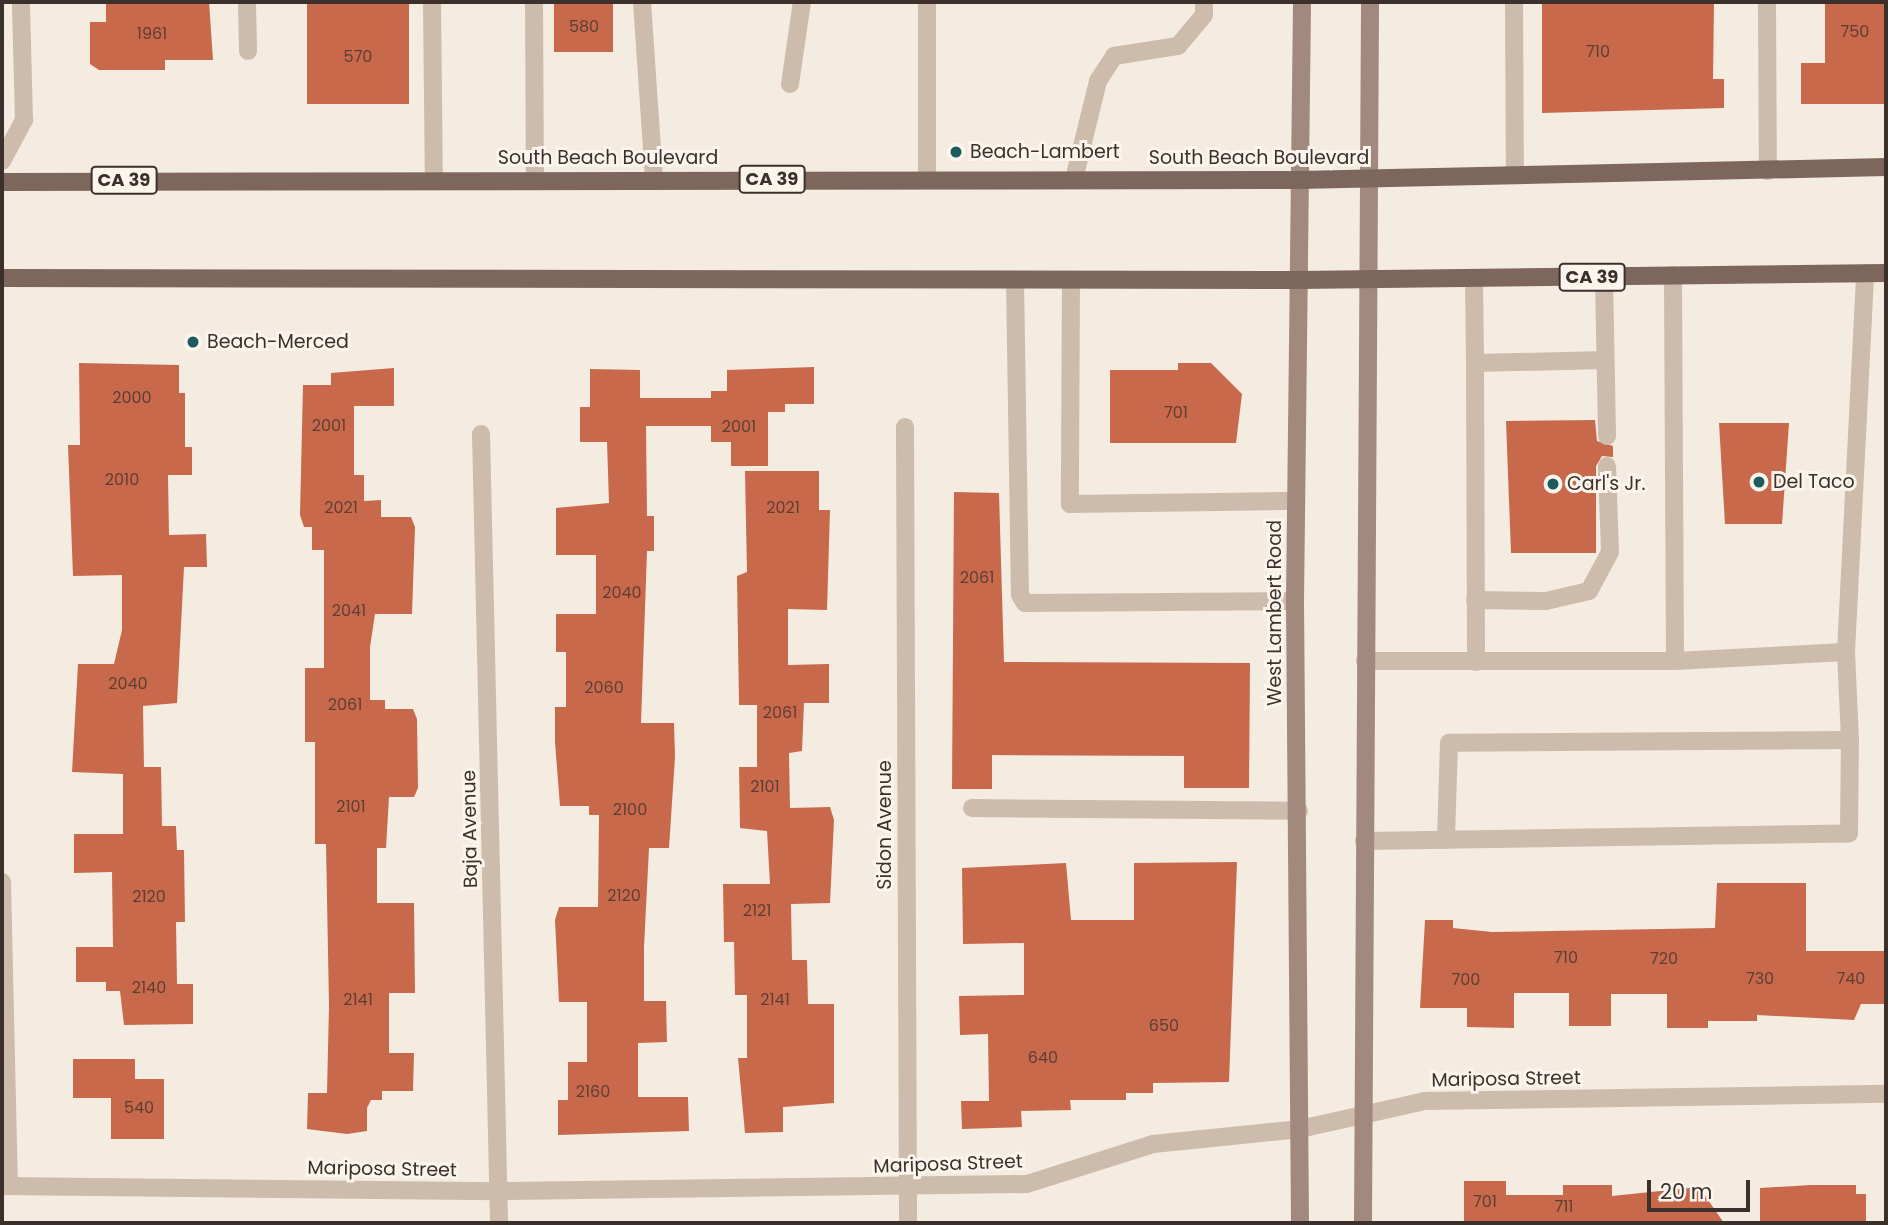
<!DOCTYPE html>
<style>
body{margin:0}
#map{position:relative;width:1888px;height:1225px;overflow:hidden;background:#f4ebe1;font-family:Poppins,sans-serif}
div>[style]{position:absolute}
.building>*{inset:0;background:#c8694b;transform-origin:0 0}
.service>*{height:18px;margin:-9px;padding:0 9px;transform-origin:9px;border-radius:9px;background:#cdbbac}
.minor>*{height:18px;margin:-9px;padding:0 9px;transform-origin:9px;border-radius:9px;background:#cdbbac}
.secondary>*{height:18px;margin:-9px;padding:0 9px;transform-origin:9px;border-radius:9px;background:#a18a7d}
.primary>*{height:18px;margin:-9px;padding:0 9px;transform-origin:9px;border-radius:9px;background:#7d675c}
.dots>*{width:19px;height:19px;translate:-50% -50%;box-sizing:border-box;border:4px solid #fbf5ee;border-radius:50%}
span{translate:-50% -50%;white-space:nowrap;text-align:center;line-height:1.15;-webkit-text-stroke:6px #fbf5ee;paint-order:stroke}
.number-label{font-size:16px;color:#5e3e33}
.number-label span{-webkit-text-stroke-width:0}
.shield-label span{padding:2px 5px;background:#fbf5ee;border:2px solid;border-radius:5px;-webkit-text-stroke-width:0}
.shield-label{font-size:18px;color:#3b302b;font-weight:700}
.poi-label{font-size:19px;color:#3b302b}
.left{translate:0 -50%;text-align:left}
.street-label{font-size:19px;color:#3b302b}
.frame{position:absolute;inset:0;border:4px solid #3b302b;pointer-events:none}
.scale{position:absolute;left:1647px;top:1180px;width:103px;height:32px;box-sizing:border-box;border:4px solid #3b302b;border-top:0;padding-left:9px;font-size:21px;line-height:24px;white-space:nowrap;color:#3b302b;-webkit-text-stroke:5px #fbf5ee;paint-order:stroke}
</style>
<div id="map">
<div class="building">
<i style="clip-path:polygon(106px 2px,209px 2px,213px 60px,165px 60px,165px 70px,99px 70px,90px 64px,90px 22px,106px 22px)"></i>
<i style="left:307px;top:2px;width:102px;height:102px"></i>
<i style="left:554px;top:2px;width:59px;height:50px"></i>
<i style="clip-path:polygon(1542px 2px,1714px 2px,1713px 79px,1724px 79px,1724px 108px,1542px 113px)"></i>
<i style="clip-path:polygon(1825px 2px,1886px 2px,1886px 104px,1801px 104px,1801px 63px,1825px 63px)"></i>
<i style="clip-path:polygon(79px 363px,179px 365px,179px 393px,185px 393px,185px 447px,192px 447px,192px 475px,168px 475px,169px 535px,206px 534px,207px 567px,184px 567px,177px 703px,143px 706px,144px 767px,161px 767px,162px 826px,176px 826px,177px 850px,184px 850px,185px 922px,176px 922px,177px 984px,193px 984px,193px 1024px,124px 1025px,120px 991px,106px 991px,106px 982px,76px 982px,76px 947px,113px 947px,112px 872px,74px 873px,74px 834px,123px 834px,123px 774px,72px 772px,78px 664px,114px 664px,122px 630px,122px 575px,73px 576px,68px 445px,80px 445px)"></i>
<i style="clip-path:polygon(1178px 363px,1211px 363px,1242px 394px,1236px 443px,1110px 443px,1110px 370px,1178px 370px)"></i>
<i style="clip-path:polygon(814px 367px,814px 404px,785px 404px,785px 412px,768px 412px,768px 466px,731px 466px,731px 442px,711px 442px,711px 426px,646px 426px,647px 516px,654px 516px,654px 551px,647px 551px,641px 723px,674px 723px,675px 757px,669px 848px,649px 848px,644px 947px,644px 1001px,666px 1001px,667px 1042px,638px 1043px,638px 1097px,688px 1097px,689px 1131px,558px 1135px,558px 1100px,568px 1100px,568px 1062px,587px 1062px,587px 1002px,559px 1002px,555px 920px,559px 907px,598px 907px,599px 815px,589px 815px,589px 806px,560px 806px,555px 742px,555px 707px,566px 707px,566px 652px,556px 652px,556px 614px,596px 614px,596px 555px,556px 555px,556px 508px,609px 503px,607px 442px,580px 442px,580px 407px,590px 407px,590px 369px,640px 370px,640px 398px,711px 398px,711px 391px,727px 391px,727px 370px)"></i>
<i style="clip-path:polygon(394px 368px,394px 406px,354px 406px,354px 475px,364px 475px,364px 501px,381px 500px,381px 517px,411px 517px,415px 527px,412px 614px,375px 614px,370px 647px,370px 700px,385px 700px,385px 709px,413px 709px,417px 719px,418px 788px,414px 797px,389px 797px,386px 848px,377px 848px,377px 903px,414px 903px,415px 993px,389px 993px,389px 1053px,414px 1053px,413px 1091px,382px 1091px,382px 1100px,371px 1100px,367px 1108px,367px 1131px,347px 1134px,307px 1129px,308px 1093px,327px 1093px,329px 1006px,326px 844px,315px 844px,315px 742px,305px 742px,305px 668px,324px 668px,324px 550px,312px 550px,312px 527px,304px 527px,300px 515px,303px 385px,331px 385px,331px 373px)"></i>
<i style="clip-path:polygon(1595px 420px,1597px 441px,1613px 446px,1613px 457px,1602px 456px,1596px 466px,1596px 553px,1511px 553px,1506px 421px)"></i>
<i style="clip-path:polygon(1719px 423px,1789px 423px,1782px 524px,1725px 524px)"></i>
<i style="clip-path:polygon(745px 471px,819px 471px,819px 510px,830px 510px,827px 610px,788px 609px,788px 665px,829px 664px,829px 703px,804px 703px,802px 751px,789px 753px,790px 808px,830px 807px,834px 820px,830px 903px,791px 904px,792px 960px,807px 960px,808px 1004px,834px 1004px,834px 1103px,783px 1107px,783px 1132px,745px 1133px,738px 1058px,747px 1058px,747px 995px,735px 995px,734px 942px,724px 942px,723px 884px,770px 884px,767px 831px,740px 828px,739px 767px,757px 767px,757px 705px,739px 705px,737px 576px,747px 572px)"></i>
<i style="clip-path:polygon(954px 492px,999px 493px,1004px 662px,1250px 663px,1249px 788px,1184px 788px,1184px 756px,992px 755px,992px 789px,952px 789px)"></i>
<i style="clip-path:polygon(1237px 862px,1229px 1082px,1153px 1083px,1153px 1093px,1126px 1093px,1126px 1100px,1070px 1100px,1071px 1110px,1021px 1111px,1022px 1127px,962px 1129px,961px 1101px,989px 1101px,988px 1034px,960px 1035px,959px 996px,1024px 995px,1024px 943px,963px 944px,962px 868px,1066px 863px,1071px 920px,1134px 920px,1134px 863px)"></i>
<i style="clip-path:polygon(1717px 883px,1806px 883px,1806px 951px,1886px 951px,1886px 1004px,1861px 1004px,1854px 1020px,1757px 1015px,1757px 1021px,1708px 1021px,1708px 1028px,1667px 1028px,1667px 994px,1611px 994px,1611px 1026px,1569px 1026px,1569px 993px,1514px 993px,1514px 1028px,1467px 1027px,1467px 1008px,1420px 1008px,1425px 920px,1453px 920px,1453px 928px,1492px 932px,1715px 928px)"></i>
<i style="clip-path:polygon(73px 1059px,135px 1059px,135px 1079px,164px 1079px,164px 1139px,111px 1139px,111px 1098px,73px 1098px)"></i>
<i style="clip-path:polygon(1464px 1181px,1506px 1181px,1506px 1195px,1563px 1195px,1563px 1185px,1612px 1185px,1612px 1196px,1699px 1187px,1724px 1223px,1464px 1223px)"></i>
<i style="clip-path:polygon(1811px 1185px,1856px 1185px,1856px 1194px,1866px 1194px,1866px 1223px,1760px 1223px,1760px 1188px)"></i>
</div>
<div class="service">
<i style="left:432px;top:2px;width:177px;rotate:89.4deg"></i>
<i style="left:534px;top:2px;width:177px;rotate:89.7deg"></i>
<i style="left:642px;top:2px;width:177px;rotate:86.1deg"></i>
<i style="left:1514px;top:2px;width:172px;rotate:89.7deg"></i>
<i style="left:1767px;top:2px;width:169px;rotate:89.7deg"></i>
<i style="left:790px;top:84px;width:83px;rotate:-81.7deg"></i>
<i style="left:927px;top:179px;width:177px;rotate:-90deg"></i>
<i style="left:1074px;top:179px;width:101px;rotate:-76.2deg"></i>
<i style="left:1098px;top:81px;width:30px;rotate:-57deg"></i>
<i style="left:1114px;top:56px;width:65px;rotate:-8.9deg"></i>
<i style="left:1178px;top:46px;width:40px;rotate:-50deg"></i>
<i style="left:1204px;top:15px;width:13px;rotate:-90deg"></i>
<i style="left:1604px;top:277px;width:159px;rotate:88.9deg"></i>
<i style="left:1474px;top:278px;width:85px;rotate:89.3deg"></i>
<i style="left:1475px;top:363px;width:130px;rotate:-1.3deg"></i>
<i style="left:1015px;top:280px;width:315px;rotate:89.1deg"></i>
<i style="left:1020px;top:595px;width:9px;rotate:58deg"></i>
<i style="left:1025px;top:603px;width:270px;rotate:-0.4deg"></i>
<i style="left:1071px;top:280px;width:224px;rotate:90.3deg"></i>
<i style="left:1070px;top:504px;width:225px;rotate:-0.8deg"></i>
<i style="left:1475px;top:363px;width:299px;rotate:89.8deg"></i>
<i style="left:1475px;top:600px;width:71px;rotate:0.8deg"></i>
<i style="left:1546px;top:601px;width:44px;rotate:-13.1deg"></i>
<i style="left:1589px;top:591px;width:44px;rotate:-61.7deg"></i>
<i style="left:1610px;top:552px;width:86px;rotate:-92deg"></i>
<i style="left:1846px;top:652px;width:88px;rotate:87.4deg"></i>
<i style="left:1365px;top:661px;width:310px"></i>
<i style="left:1675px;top:661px;width:386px;rotate:-90.3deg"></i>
<i style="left:1675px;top:661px;width:171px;rotate:-3deg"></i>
<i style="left:1846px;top:652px;width:379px;rotate:-87.1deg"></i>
<i style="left:972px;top:808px;width:327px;rotate:0.5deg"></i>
<i style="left:1364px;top:841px;width:485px;rotate:-0.9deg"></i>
<i style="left:1849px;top:833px;width:93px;rotate:-89.4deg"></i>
<i style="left:1850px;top:740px;width:401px;rotate:179.6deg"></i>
<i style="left:1449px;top:743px;width:97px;rotate:91.8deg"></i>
</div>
<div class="minor">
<i style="left:247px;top:2px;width:49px;rotate:88.8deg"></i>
<i style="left:2px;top:161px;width:47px;rotate:-61.8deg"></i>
<i style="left:24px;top:120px;width:118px;rotate:-91.5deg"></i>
<i style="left:905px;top:427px;width:796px;rotate:89.78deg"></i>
<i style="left:481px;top:434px;width:789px;rotate:88.69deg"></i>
<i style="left:2px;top:882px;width:304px;rotate:88.7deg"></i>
<i style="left:2px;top:1186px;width:497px;rotate:0.6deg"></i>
<i style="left:499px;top:1191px;width:528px;rotate:-0.76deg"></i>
<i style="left:1027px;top:1184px;width:132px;rotate:-17.6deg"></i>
<i style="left:1153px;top:1144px;width:148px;rotate:-5.8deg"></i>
<i style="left:1300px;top:1129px;width:128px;rotate:-12.6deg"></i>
<i style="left:1425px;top:1101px;width:461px;rotate:-0.9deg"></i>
</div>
<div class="secondary">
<i style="left:1300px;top:1223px;width:622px;rotate:-90.46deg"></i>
<i style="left:1295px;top:601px;width:599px;rotate:-89.33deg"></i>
<i style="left:1363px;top:1223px;width:1221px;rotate:-89.67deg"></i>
</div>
<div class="primary">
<i style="left:2px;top:182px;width:1297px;rotate:-0.09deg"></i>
<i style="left:1299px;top:180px;width:587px;rotate:-1.27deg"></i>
<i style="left:2px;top:278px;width:1296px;rotate:0.09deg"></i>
<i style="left:1298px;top:280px;width:588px;rotate:-0.68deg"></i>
</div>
<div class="dots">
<i style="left:956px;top:152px;background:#1f5a5e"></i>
<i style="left:193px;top:342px;background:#1f5a5e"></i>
<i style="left:1759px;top:482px;background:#1f5a5e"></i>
<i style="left:1553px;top:484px;background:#1f5a5e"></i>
</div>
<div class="number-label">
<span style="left:584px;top:27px">580</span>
<span style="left:1855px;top:32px">750</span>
<span style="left:152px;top:34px">1961</span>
<span style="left:1598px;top:52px">710</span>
<span style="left:358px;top:57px">570</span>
<span style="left:132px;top:398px">2000</span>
<span style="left:1176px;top:413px">701</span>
<span style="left:329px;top:426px">2001</span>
<span style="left:739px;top:427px">2001</span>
<span style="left:122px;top:480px">2010</span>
<span style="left:341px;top:508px">2021</span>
<span style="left:783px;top:508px">2021</span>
<span style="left:977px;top:578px">2061</span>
<span style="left:622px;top:593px">2040</span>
<span style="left:349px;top:611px">2041</span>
<span style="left:128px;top:684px">2040</span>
<span style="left:604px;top:688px">2060</span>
<span style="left:345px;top:705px">2061</span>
<span style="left:780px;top:713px">2061</span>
<span style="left:765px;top:787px">2101</span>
<span style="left:351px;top:807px">2101</span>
<span style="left:630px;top:810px">2100</span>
<span style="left:624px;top:896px">2120</span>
<span style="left:149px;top:897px">2120</span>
<span style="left:757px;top:911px">2121</span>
<span style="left:1566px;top:958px">710</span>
<span style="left:1664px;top:959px">720</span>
<span style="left:1760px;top:979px">730</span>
<span style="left:1851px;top:979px">740</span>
<span style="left:1466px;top:980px">700</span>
<span style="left:149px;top:988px">2140</span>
<span style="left:358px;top:1000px">2141</span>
<span style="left:775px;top:1000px">2141</span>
<span style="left:1164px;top:1026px">650</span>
<span style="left:1043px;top:1058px">640</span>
<span style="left:593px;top:1092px">2160</span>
<span style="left:139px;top:1108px">540</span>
<span style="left:1485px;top:1202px">701</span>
<span style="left:1564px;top:1207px">711</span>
</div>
<div class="shield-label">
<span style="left:772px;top:179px">CA 39</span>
<span style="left:124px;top:180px">CA 39</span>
<span style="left:1592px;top:277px">CA 39</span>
</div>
<div class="poi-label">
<span class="left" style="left:970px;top:152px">Beach-Lambert</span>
<span class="left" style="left:207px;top:342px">Beach-Merced</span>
<span class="left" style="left:1773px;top:482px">Del Taco</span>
<span class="left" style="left:1567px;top:484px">Carl's Jr.</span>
</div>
<div class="street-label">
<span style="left:608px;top:158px">South Beach Boulevard</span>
<span style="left:1259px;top:158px">South Beach Boulevard</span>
<span style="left:1275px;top:613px;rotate:-90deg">West Lambert Road</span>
<span style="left:885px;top:825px;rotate:-90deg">Sidon Avenue</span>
<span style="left:470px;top:829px;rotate:-91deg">Baja Avenue</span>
<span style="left:1506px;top:1079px;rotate:-1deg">Mariposa Street</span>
<span style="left:948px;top:1164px;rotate:-2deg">Mariposa Street</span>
<span style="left:382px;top:1169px;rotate:1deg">Mariposa Street</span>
</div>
<div class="frame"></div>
<div class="scale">20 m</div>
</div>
